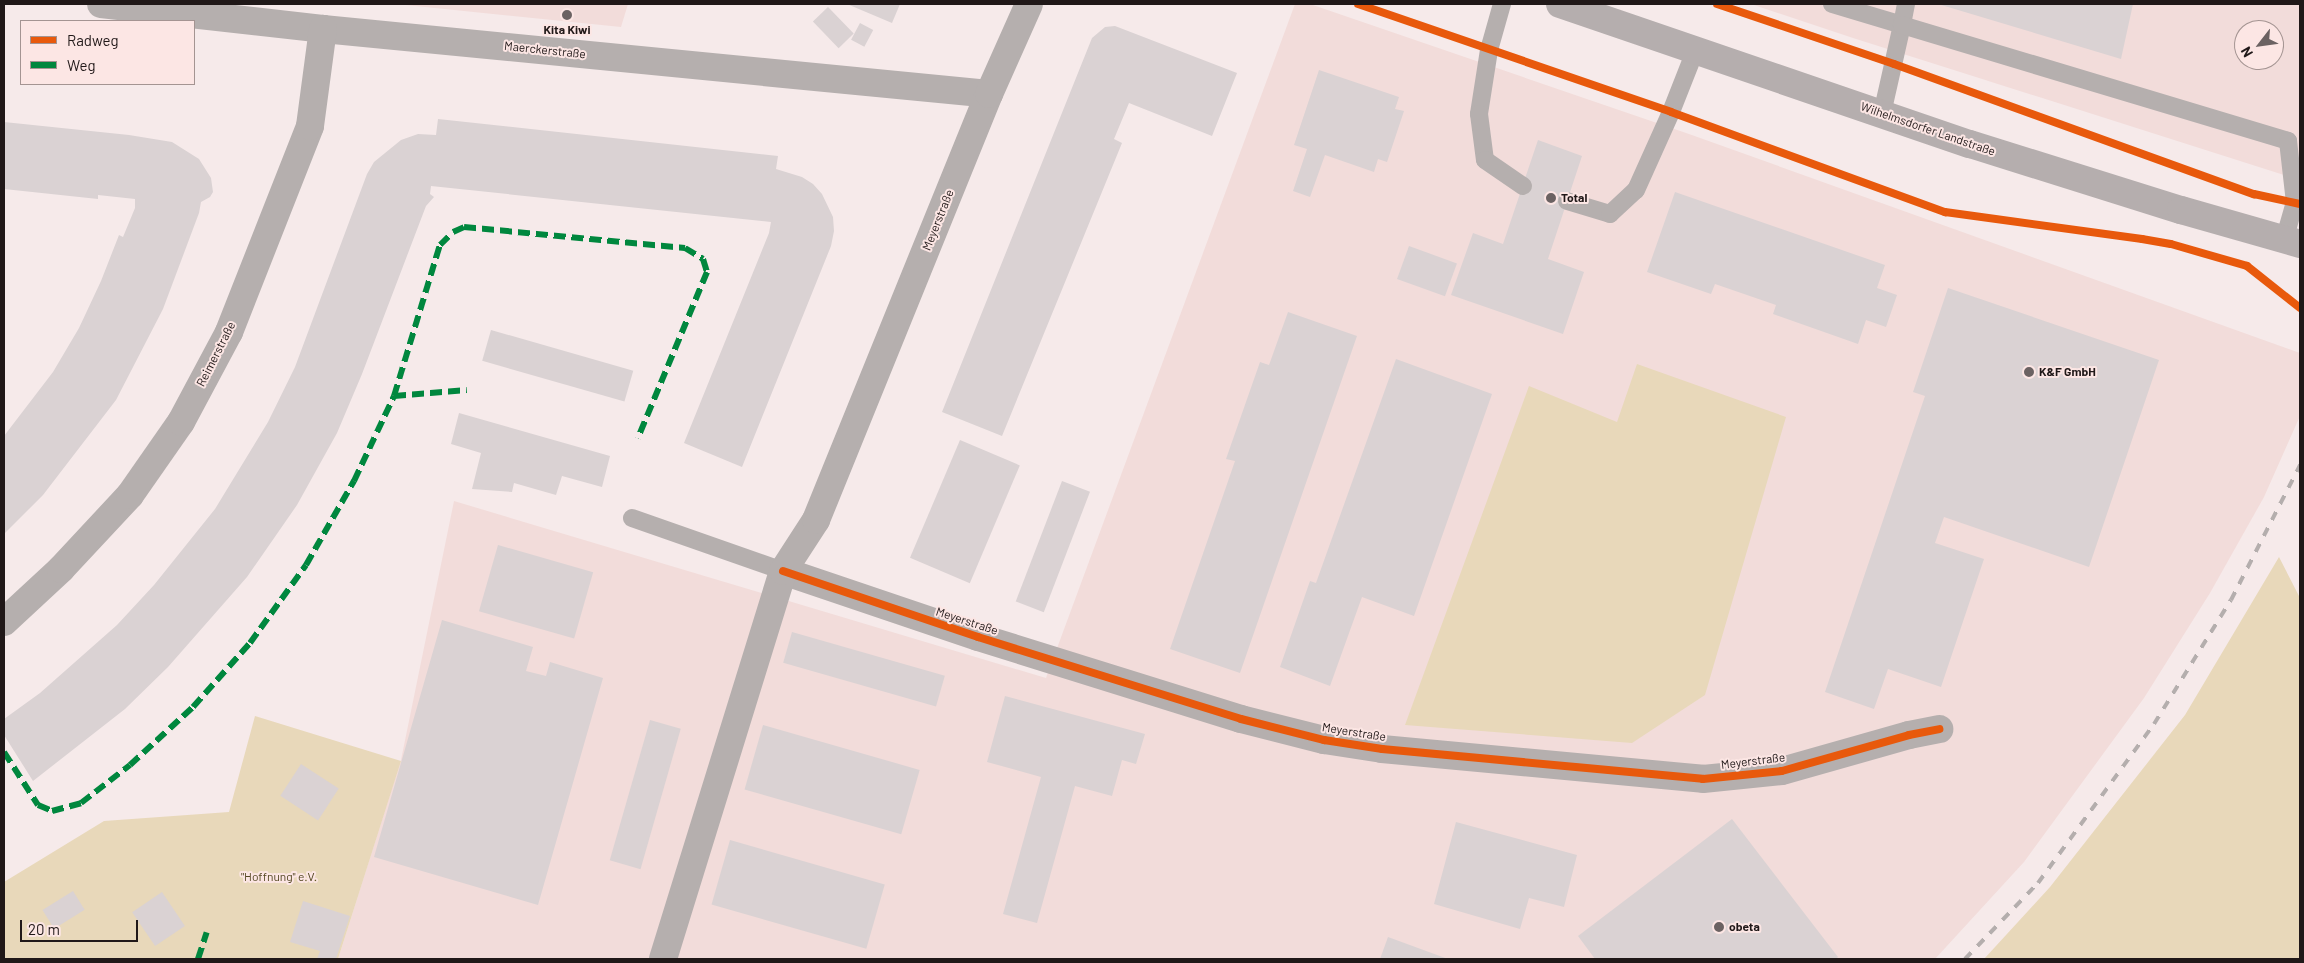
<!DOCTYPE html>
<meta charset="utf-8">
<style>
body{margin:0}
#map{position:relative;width:2304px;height:963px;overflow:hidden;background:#f6eaea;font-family:Barlow,sans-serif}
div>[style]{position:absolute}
.built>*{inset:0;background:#f2dcda}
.green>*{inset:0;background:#e8d8ba}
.building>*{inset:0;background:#dad2d3;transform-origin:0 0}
.service>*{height:18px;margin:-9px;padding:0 9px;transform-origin:9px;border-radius:9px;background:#b5afae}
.minor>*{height:28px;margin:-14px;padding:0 14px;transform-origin:14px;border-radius:14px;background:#b5afae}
.secondary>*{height:28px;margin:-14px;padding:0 14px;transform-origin:14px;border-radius:14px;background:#b5aeae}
.rail>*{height:4px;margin-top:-2px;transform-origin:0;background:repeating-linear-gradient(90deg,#b4aead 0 9px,transparent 0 18px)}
.quiet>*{height:6px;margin-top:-3px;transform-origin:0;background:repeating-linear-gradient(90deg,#00873e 0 12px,transparent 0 18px)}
.cycleway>*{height:8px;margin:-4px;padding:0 4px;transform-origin:4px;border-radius:4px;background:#e8590c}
.dots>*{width:14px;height:14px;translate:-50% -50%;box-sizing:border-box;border:2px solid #fce6e4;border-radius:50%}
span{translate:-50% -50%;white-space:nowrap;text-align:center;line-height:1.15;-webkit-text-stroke:4px #fce6e4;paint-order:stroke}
.poi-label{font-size:12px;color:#201818;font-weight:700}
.left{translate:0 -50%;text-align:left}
.street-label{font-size:12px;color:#201818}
.park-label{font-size:12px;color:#534722}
.frame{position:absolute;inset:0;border:5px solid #201818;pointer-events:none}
.legend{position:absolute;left:20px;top:20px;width:175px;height:65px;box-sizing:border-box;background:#fce6e4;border:1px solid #a49492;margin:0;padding:6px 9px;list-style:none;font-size:15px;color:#201818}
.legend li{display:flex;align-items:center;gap:10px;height:25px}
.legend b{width:25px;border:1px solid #a49492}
.north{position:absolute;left:2234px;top:20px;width:50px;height:50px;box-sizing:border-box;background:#fce6e4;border:1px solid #a49492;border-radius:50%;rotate:240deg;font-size:14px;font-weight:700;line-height:20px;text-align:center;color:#201818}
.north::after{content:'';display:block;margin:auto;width:18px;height:22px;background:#6b6262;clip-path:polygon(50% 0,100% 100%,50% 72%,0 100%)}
.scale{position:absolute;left:20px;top:920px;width:118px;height:22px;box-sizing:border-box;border:2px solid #201818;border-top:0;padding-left:6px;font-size:15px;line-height:18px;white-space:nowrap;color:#201818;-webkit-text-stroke:4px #fce6e4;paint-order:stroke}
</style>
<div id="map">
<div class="built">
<i style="clip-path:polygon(396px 4px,628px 4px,621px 27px)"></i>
<i style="clip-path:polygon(1295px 4px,1310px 4px,1689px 134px,2300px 353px,2300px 416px,2264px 497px,2210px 593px,2144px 698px,2024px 862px,1935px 959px,338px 959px,401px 760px,454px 501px,1046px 678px)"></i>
<i style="clip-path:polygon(evenodd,1751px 4px,2300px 4px,2300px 180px,1853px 38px,1751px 4px,2244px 30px,2274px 30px,2274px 60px,2244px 60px,2244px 30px)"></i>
</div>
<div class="green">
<i style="clip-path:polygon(1637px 364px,1786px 417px,1705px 695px,1632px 743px,1405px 725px,1529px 386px,1617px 422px)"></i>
<i style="clip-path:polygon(2279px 557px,2300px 598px,2300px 959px,1984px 959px,2050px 887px,2185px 715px)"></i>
<i style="clip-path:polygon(255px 716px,401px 761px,338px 959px,4px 959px,4px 882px,104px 821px,229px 812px)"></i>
</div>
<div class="building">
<i style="clip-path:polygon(847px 4px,900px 4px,892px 23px)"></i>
<i style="clip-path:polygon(1938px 4px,2133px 4px,2121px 59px)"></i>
<i style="left:828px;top:7px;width:37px;height:21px;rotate:46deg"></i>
<i style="left:860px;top:23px;width:15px;height:19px;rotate:28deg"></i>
<i style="clip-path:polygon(1115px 26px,1237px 73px,1212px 136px,1129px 103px,1114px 139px,1122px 143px,1002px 436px,942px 412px,1092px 38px,1105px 27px)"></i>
<i style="clip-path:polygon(1319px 70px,1399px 97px,1395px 109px,1404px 111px,1387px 162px,1378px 159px,1374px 172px,1325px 155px,1310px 197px,1293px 191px,1307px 149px,1294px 145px)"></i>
<i style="clip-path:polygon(438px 119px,778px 156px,776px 169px,802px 177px,813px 184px,822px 194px,833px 217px,834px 231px,831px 246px,742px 467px,684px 443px,769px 233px,771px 222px,431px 186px,430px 194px,434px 197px,426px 206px,362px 374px,337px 433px,297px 505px,247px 577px,168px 667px,125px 709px,33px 781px,4px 735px,4px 719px,40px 693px,117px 625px,154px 585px,215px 509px,268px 422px,295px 367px,367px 174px,374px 162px,401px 140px,418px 134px,436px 135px)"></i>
<i style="clip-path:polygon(4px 122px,129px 135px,172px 142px,199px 159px,211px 178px,213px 192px,210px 197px,201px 202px,199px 213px,163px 309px,116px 400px,43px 495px,4px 534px,4px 436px,53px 372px,79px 328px,101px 281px,119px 235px,123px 237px,135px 208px,135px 199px,98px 195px,98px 199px,4px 189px)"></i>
<i style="clip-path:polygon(1538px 140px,1582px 156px,1548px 259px,1584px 272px,1563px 334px,1451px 295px,1473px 233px,1503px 244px)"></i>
<i style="clip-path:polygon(1675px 192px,1885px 265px,1877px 288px,1897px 295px,1886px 327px,1866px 320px,1858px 344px,1773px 314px,1776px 305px,1715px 284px,1711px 294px,1647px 272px)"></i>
<i style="left:1409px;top:246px;width:51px;height:35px;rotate:20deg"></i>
<i style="clip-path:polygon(1948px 288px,2159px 360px,2089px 567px,1944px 517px,1935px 543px,1984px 559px,1941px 687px,1888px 669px,1874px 709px,1825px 692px,1925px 396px,1913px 392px)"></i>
<i style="clip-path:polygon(1288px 312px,1357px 336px,1240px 673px,1170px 649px,1235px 461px,1226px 459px,1260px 362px,1269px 365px)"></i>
<i style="left:491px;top:330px;width:148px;height:32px;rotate:16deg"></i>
<i style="clip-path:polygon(1396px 359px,1492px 394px,1414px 616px,1362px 597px,1330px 686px,1280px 667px,1310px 581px,1316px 583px)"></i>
<i style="clip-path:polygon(459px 413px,610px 456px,602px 487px,562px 476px,556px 495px,514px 483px,512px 492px,472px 489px,481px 453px,451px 444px)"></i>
<i style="left:960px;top:440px;width:65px;height:128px;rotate:23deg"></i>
<i style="left:1062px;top:481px;width:30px;height:129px;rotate:21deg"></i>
<i style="left:498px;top:545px;width:99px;height:69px;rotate:16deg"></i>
<i style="clip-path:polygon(442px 620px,533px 647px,526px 671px,546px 676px,550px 662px,603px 678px,538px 905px,374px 857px)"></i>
<i style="left:792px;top:632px;width:159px;height:32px;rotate:16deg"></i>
<i style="clip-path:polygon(1005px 696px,1145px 734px,1136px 764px,1122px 760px,1112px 796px,1075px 786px,1037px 923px,1003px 914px,1041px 777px,987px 762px)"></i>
<i style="left:650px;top:720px;width:32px;height:146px;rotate:16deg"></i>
<i style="left:763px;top:725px;width:163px;height:67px;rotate:16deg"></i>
<i style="left:301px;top:764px;width:45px;height:38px;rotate:33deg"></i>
<i style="clip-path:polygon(1732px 819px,1838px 957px,1836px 959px,1595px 959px,1578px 936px)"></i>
<i style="clip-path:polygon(1456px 822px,1577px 855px,1564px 907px,1529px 898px,1520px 929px,1434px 904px)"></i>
<i style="left:730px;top:840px;width:161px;height:67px;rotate:16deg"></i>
<i style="left:73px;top:891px;width:22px;height:36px;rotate:58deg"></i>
<i style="left:162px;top:892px;width:41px;height:36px;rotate:56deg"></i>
<i style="clip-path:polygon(303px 901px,350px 916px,336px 959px,317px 959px,320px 951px,290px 942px)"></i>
<i style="clip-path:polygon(1388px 937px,1448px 959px,1380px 959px)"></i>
</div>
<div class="service">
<i style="left:1502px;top:4px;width:48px;rotate:105.8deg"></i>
<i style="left:1489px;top:50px;width:65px;rotate:98.9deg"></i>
<i style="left:1479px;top:114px;width:46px;rotate:82.6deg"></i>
<i style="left:1485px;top:160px;width:46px;rotate:34.4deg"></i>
<i style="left:1832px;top:4px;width:73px;rotate:16.7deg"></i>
<i style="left:1902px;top:25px;width:91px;rotate:102.7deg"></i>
<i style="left:1906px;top:4px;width:21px;rotate:101deg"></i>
<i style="left:1902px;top:25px;width:403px;rotate:16.7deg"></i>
<i style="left:2288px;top:141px;width:61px;rotate:83.5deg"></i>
<i style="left:2295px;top:202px;width:40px;rotate:106deg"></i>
<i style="left:1567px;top:201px;width:45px;rotate:16.8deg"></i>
<i style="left:1610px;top:214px;width:35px;rotate:-43deg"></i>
<i style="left:1636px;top:190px;width:85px;rotate:-65.8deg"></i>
<i style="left:1671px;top:112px;width:66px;rotate:-68.5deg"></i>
<i style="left:632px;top:518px;width:160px;rotate:19.3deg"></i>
</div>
<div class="minor">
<i style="left:101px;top:4px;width:223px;rotate:6.4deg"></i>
<i style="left:323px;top:29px;width:669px;rotate:5.57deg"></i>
<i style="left:783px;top:571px;width:206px;rotate:18.7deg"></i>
<i style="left:978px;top:637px;width:275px;rotate:17.3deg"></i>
<i style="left:1241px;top:719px;width:86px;rotate:14.2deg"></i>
<i style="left:1324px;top:740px;width:59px;rotate:8.8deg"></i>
<i style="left:1382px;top:749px;width:322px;rotate:5.3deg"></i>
<i style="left:1703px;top:779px;width:79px;rotate:-5.8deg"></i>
<i style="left:1782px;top:771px;width:132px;rotate:-15.8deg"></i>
<i style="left:1909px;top:735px;width:31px;rotate:-11deg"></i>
<i style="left:4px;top:622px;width:78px;rotate:-42.9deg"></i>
<i style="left:61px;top:569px;width:101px;rotate:-47deg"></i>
<i style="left:130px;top:495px;width:89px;rotate:-55.1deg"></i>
<i style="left:181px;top:422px;width:102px;rotate:-61.9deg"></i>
<i style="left:229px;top:332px;width:221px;rotate:-68.5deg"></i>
<i style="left:310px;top:126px;width:98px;rotate:-82.4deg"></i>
<i style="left:663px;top:959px;width:406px;rotate:-72.8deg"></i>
<i style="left:783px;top:571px;width:61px;rotate:-57.1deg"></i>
<i style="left:816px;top:520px;width:460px;rotate:-67.9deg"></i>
<i style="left:989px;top:94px;width:98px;rotate:-66deg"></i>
</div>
<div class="secondary">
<i style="left:1560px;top:4px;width:433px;rotate:18.9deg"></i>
<i style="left:1970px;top:144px;width:221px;rotate:17.4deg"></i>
<i style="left:2181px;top:210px;width:124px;rotate:15.9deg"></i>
</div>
<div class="rail">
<i style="left:1965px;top:959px;width:105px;rotate:-46.2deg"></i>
<i style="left:2038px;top:883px;width:197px;rotate:-53.9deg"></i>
<i style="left:2154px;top:724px;width:146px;rotate:-58.2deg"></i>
<i style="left:2231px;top:600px;width:152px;rotate:-62.9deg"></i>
</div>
<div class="quiet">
<i style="left:394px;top:396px;width:73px;rotate:-4.7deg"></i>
<i style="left:4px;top:752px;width:63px;rotate:57.3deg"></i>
<i style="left:38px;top:805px;width:15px;rotate:23deg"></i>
<i style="left:52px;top:811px;width:30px;rotate:-15deg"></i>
<i style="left:81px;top:803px;width:62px;rotate:-37.8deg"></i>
<i style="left:130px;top:765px;width:86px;rotate:-42.6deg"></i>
<i style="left:193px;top:707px;width:86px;rotate:-48.3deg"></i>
<i style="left:250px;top:643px;width:96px;rotate:-54.3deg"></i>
<i style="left:306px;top:565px;width:97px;rotate:-60.3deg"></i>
<i style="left:354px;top:481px;width:94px;rotate:-64.8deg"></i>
<i style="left:394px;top:396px;width:158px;rotate:-73.1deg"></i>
<i style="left:440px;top:245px;width:18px;rotate:-45deg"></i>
<i style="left:453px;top:232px;width:12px;rotate:-24deg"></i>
<i style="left:464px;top:227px;width:222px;rotate:5.4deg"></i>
<i style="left:685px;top:248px;width:21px;rotate:31deg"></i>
<i style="left:703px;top:259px;width:14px;rotate:73deg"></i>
<i style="left:707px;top:272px;width:180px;rotate:112.6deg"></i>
<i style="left:198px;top:959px;width:28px;rotate:-72deg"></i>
</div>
<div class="cycleway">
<i style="left:1358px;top:4px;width:331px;rotate:19deg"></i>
<i style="left:1671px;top:112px;width:292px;rotate:20.1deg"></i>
<i style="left:1945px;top:212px;width:199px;rotate:7.8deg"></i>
<i style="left:2142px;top:239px;width:29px;rotate:10deg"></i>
<i style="left:2171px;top:244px;width:79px;rotate:16.1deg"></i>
<i style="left:2247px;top:266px;width:68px;rotate:38.4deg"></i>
<i style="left:1717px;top:4px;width:187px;rotate:18.7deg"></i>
<i style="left:1894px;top:64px;width:383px;rotate:19.9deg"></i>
<i style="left:2254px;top:194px;width:47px;rotate:12.3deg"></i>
<i style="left:783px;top:571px;width:206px;rotate:18.7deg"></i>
<i style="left:978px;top:637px;width:275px;rotate:17.3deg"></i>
<i style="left:1241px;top:719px;width:86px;rotate:14.2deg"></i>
<i style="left:1324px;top:740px;width:59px;rotate:8.8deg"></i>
<i style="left:1382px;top:749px;width:322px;rotate:5.3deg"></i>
<i style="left:1703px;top:779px;width:79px;rotate:-5.8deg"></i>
<i style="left:1782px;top:771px;width:132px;rotate:-15.8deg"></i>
<i style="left:1909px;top:735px;width:31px;rotate:-11deg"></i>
</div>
<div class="dots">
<i style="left:567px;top:15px;background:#6b6262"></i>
<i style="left:1551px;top:198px;background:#6b6262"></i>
<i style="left:2029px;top:372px;background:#6b6262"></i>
<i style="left:1719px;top:927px;background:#6b6262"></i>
</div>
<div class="poi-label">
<span style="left:567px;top:30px">Kita Kiwi</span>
<span class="left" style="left:1561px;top:198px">Total</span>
<span class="left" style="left:2039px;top:372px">K&amp;F GmbH</span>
<span class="left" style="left:1729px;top:927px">obeta</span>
</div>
<div class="street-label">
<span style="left:545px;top:50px;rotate:6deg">Maerckerstraße</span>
<span style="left:1928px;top:129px;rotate:19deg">Wilhelmsdorfer Landstraße</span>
<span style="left:938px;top:220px;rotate:-68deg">Meyerstraße</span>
<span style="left:216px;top:354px;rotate:-63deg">Reimerstraße</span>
<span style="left:967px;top:621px;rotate:18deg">Meyerstraße</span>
<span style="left:1354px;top:732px;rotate:9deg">Meyerstraße</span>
<span style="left:1753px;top:761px;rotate:-7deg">Meyerstraße</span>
</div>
<div class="park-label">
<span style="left:279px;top:877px">"Hoffnung" e.V.</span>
</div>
<div class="frame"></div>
<ul class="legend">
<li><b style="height:6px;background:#e8590c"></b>Radweg</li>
<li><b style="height:6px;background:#00873e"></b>Weg</li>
</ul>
<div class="north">N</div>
<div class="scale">20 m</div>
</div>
